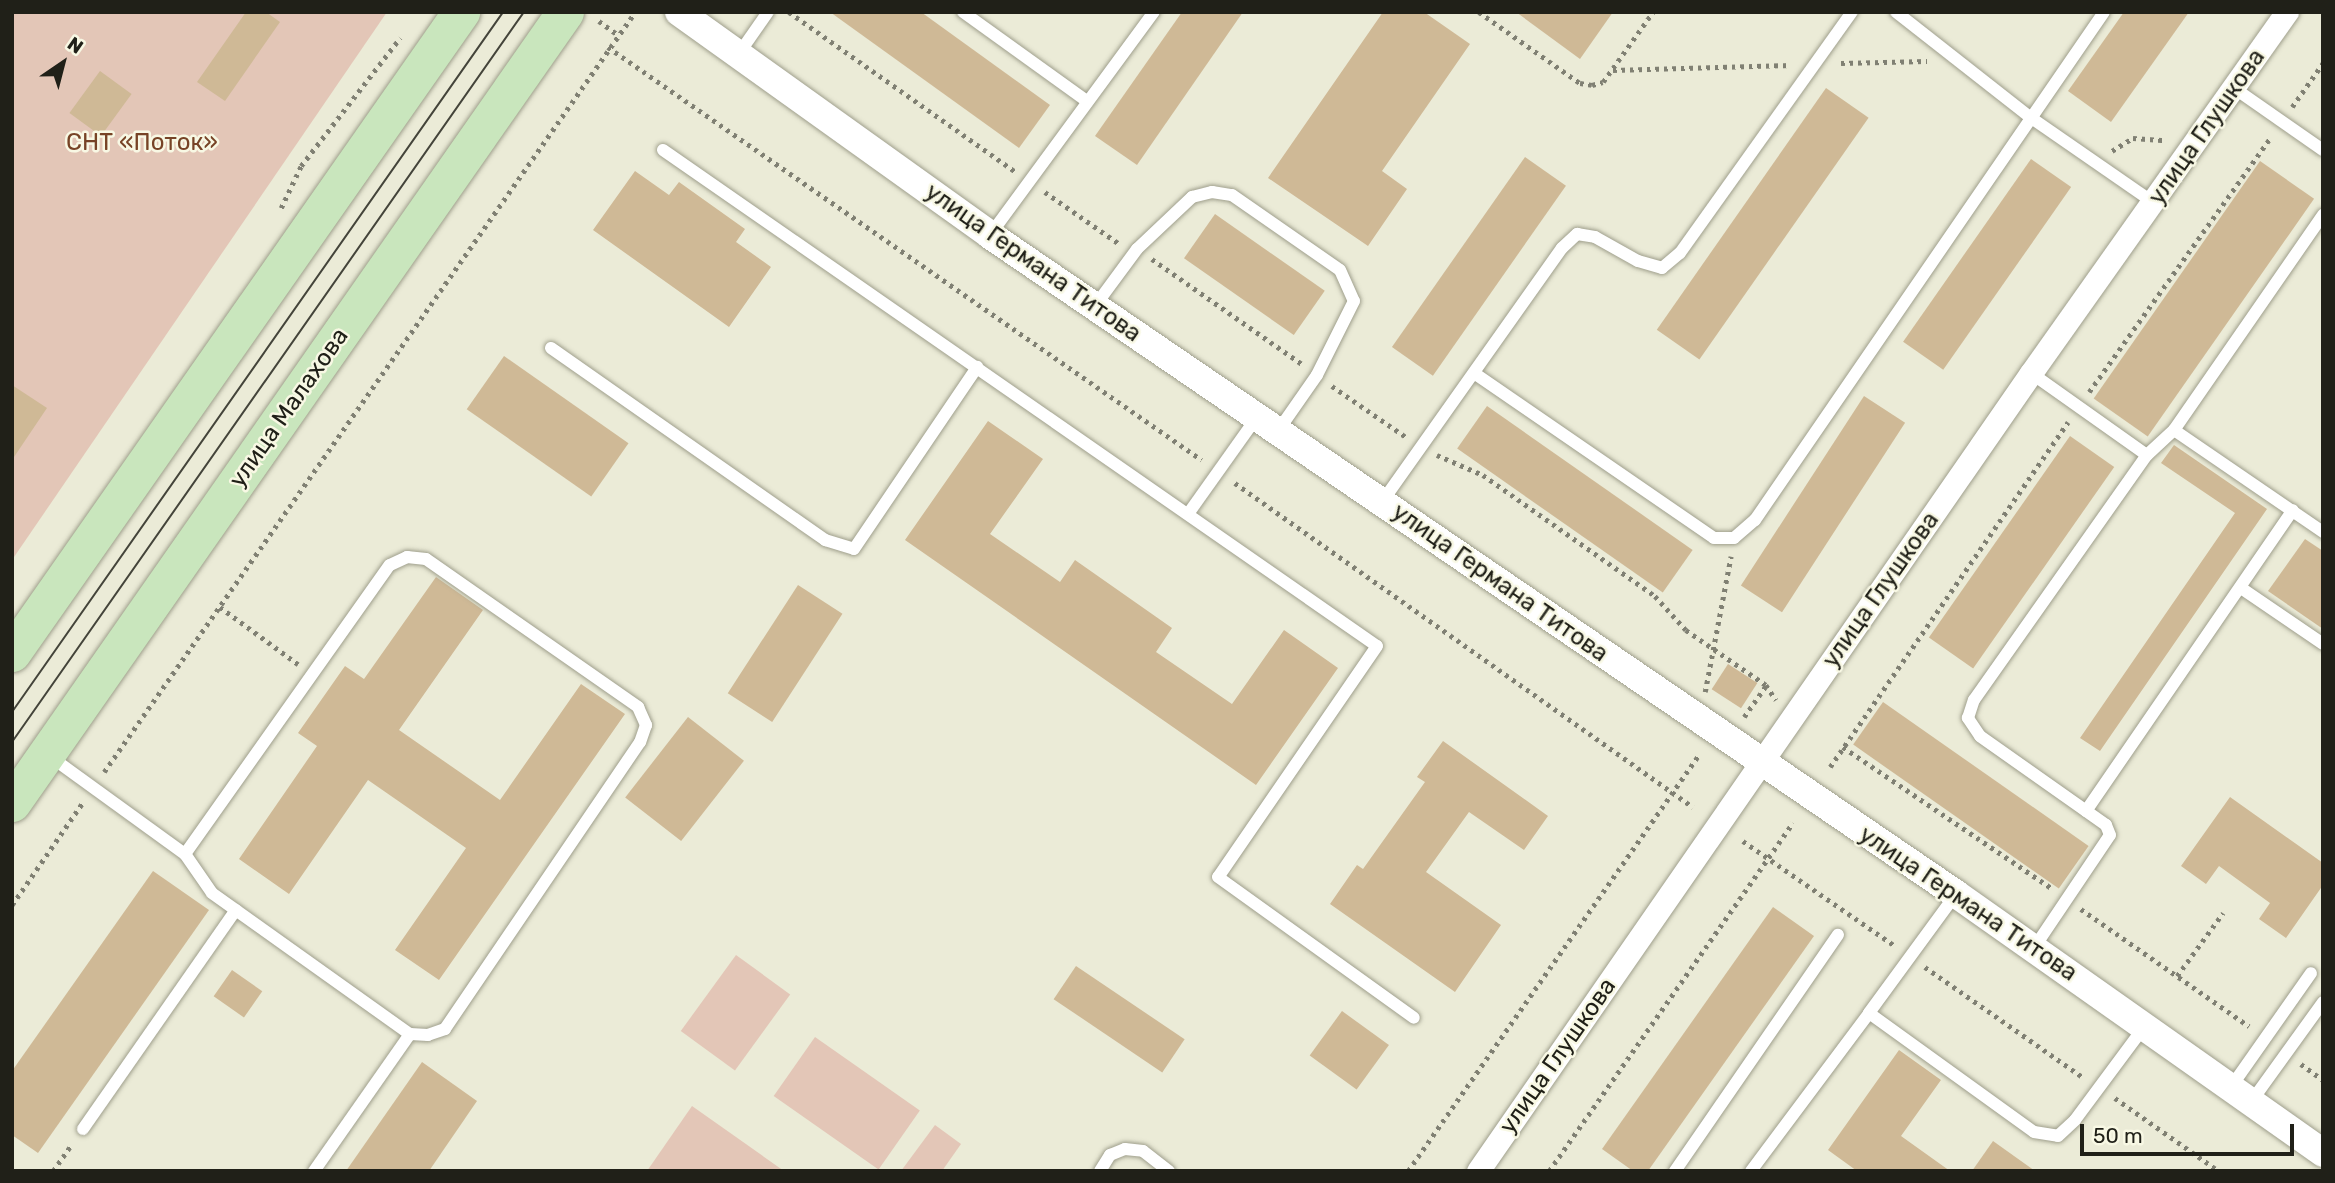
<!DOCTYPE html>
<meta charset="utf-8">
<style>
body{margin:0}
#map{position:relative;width:2335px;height:1183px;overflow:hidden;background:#ebebd7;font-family:Rubik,sans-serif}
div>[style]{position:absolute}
.green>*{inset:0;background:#e3c6b7;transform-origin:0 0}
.building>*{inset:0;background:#cfb996;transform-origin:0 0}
.path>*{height:4.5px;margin-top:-2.25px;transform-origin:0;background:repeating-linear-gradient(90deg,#808073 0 3.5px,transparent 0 8.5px)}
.roads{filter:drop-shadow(0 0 2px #9f9f8c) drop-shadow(0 0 2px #9f9f8c)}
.service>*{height:12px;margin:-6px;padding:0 6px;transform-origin:6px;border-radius:6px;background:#fff}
.minor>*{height:23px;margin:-11.5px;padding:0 11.5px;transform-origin:11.5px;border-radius:11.5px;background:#fff}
.tertiary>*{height:28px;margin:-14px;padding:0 14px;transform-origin:14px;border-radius:14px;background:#fff}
.primary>*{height:37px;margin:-18.5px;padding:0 18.5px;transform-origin:18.5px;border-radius:18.5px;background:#c9e6bd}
.tram>*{height:2px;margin:-1px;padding:0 1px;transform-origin:1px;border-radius:1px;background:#44443a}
span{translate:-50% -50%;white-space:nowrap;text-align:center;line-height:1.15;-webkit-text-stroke:5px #f8f8e4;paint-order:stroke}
.street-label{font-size:24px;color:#202018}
.park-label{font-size:24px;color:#774326}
.frame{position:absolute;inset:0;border:14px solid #202018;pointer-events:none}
.north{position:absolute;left:28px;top:28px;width:70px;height:70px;-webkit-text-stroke:5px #f8f8e4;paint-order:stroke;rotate:35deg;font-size:19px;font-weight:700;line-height:28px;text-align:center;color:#202018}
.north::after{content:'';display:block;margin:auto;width:24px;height:32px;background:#202018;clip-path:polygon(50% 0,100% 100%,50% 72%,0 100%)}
.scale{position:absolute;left:2080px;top:1124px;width:214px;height:32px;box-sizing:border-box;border:4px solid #202018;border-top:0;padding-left:9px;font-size:21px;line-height:24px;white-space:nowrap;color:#202018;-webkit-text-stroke:5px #f8f8e4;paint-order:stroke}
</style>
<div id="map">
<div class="green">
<i style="clip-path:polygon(12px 12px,387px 12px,12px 560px)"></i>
<i style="left:736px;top:955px;width:67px;height:94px;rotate:36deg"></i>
<i style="left:815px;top:1037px;width:128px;height:72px;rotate:35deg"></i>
<i style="clip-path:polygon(692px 1106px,784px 1171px,647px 1171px)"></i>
<i style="clip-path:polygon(935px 1125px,961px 1144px,942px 1171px,901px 1171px)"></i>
</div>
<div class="building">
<i style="clip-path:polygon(246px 12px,266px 12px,280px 22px,225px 101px,197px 82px)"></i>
<i style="clip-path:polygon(830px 12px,921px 12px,1050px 105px,1019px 148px)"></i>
<i style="clip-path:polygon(1182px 12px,1243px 12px,1137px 165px,1095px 136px)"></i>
<i style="clip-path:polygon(1383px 12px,1424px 12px,1470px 44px,1382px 171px,1407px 189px,1368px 246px,1268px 178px)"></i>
<i style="clip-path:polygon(1516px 12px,1613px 12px,1580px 59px)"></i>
<i style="clip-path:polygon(2124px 12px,2189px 12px,2111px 122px,2068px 91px)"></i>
<i style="left:100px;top:71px;width:39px;height:52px;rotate:36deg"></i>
<i style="left:1826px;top:88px;width:52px;height:295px;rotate:35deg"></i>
<i style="left:1525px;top:157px;width:50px;height:232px;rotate:35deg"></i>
<i style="left:2031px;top:159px;width:49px;height:223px;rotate:35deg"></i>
<i style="left:2260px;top:161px;width:66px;height:290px;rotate:35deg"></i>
<i style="clip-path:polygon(635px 171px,669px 195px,679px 182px,745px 229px,736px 242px,771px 267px,729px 327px,593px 230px)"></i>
<i style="left:1215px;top:214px;width:134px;height:54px;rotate:35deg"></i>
<i style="left:504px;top:356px;width:152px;height:65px;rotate:35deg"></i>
<i style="clip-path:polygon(12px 385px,47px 408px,12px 460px)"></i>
<i style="left:1864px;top:396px;width:49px;height:226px;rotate:33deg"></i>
<i style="left:1487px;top:406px;width:251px;height:52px;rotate:35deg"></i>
<i style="clip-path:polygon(988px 421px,1043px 459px,990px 534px,1060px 582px,1075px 560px,1172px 628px,1156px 652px,1232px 704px,1284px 630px,1338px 668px,1256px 785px,905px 540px)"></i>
<i style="left:2070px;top:436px;width:54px;height:246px;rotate:35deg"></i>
<i style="clip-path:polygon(2174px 445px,2267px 509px,2100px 751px,2080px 738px,2235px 513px,2161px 463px)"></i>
<i style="clip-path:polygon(2305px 539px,2323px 551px,2323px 629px,2268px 591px)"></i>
<i style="clip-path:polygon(436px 577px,483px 610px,399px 730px,500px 800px,581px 684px,625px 714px,439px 980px,395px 950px,466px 848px,368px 780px,289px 894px,239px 859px,317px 746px,298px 733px,345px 666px,364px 679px)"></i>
<i style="left:798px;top:585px;width:53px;height:129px;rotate:33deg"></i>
<i style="left:1728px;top:664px;width:35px;height:30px;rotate:33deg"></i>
<i style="left:1883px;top:702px;width:251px;height:52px;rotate:35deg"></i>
<i style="left:688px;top:717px;width:71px;height:102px;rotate:38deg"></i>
<i style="clip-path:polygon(1443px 741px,1548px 816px,1524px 850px,1469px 812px,1426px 872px,1501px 925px,1455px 992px,1330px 904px,1357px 865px,1363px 869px,1425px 782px,1417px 777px)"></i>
<i style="clip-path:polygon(2230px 797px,2323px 863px,2323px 885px,2286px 938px,2259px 919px,2270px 903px,2219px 866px,2206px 884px,2181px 866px)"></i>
<i style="clip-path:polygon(153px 871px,209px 910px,38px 1153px,12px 1135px,12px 1071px)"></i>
<i style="clip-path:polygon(1773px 907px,1814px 936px,1648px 1171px,1633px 1171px,1602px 1149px)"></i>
<i style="left:1076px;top:966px;width:131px;height:40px;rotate:34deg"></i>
<i style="left:232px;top:970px;width:37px;height:32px;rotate:35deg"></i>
<i style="left:1342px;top:1011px;width:58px;height:55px;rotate:36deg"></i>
<i style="clip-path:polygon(1899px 1050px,1941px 1080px,1901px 1136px,1950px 1171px,1857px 1171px,1828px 1150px)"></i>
<i style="clip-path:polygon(422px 1062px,477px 1101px,429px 1171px,346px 1171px)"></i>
<i style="clip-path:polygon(1993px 1141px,2035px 1171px,1972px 1171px)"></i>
</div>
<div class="path">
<i style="left:789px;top:12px;width:276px;rotate:35.2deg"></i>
<i style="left:1479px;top:12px;width:123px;rotate:35.1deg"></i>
<i style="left:1580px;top:83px;width:12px;rotate:9deg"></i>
<i style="left:1592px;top:85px;width:11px;rotate:-15deg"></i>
<i style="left:1603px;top:82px;width:86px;rotate:-54.5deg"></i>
<i style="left:599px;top:21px;width:22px;rotate:36deg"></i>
<i style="left:608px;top:47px;width:723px;rotate:34.81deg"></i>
<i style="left:1841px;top:63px;width:86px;rotate:-1.3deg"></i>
<i style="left:1613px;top:70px;width:177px;rotate:-1.6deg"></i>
<i style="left:2292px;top:107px;width:54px;rotate:-54.8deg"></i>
<i style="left:2112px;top:151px;width:25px;rotate:-32deg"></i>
<i style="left:2133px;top:138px;width:32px;rotate:4deg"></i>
<i style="left:1045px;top:192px;width:89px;rotate:34.9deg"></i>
<i style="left:281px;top:208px;width:47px;rotate:-64.5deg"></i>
<i style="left:301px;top:166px;width:162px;rotate:-52.3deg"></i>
<i style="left:1152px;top:259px;width:183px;rotate:35deg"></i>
<i style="left:1332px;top:386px;width:90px;rotate:34.6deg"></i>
<i style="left:2089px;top:392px;width:313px;rotate:-54.5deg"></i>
<i style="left:1437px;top:455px;width:50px;rotate:23.5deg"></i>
<i style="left:1483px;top:475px;width:210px;rotate:35.1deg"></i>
<i style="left:1655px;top:596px;width:46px;rotate:47.6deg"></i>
<i style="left:1686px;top:630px;width:97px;rotate:34.5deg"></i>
<i style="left:1766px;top:685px;width:18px;rotate:56deg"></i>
<i style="left:1235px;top:483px;width:561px;rotate:35.28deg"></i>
<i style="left:220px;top:607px;width:97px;rotate:36.2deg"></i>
<i style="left:1705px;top:692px;width:138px;rotate:-79.2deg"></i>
<i style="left:1744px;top:717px;width:39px;rotate:-55deg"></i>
<i style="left:1843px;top:747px;width:251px;rotate:34.1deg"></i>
<i style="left:1830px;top:767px;width:419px;rotate:-55.4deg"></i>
<i style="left:104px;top:772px;width:924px;rotate:-55.05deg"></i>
<i style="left:1743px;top:841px;width:185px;rotate:34.6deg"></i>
<i style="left:12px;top:905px;width:125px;rotate:-55.4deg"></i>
<i style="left:2081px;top:909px;width:205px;rotate:34.9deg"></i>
<i style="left:1925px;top:967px;width:194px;rotate:34.9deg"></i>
<i style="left:2177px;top:976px;width:78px;rotate:-53.9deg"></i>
<i style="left:2301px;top:1064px;width:27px;rotate:36deg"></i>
<i style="left:2115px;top:1098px;width:127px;rotate:35.1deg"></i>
<i style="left:53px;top:1171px;width:33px;rotate:-55deg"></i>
<i style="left:1408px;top:1171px;width:506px;rotate:-55.05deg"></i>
<i style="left:1549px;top:1171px;width:425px;rotate:-55deg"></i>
</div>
<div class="roads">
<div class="service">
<i style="left:963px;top:12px;width:153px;rotate:35.7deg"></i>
<i style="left:1896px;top:12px;width:170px;rotate:38.1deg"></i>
<i style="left:2030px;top:117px;width:151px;rotate:34.7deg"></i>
<i style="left:738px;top:55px;width:52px;rotate:-55.1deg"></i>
<i style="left:2234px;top:88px;width:108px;rotate:34.9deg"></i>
<i style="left:663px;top:150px;width:869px;rotate:34.79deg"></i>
<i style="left:1377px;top:646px;width:280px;rotate:124.5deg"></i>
<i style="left:1218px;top:877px;width:241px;rotate:35.7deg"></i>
<i style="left:990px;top:235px;width:277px;rotate:-53.7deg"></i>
<i style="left:1095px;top:306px;width:71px;rotate:-53.6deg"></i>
<i style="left:1137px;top:249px;width:76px;rotate:-43.4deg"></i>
<i style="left:1192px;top:197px;width:21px;rotate:-14deg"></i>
<i style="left:1212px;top:192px;width:20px;rotate:9deg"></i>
<i style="left:1232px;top:195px;width:131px;rotate:34.8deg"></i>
<i style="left:1340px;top:270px;width:34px;rotate:66deg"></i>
<i style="left:1354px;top:301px;width:83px;rotate:116.6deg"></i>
<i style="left:1317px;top:375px;width:68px;rotate:124.9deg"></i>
<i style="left:551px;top:348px;width:335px;rotate:35deg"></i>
<i style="left:825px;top:540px;width:30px;rotate:17deg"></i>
<i style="left:854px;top:549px;width:220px;rotate:-55.9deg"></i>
<i style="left:1474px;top:373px;width:291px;rotate:34.5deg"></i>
<i style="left:1714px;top:538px;width:20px"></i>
<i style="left:1734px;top:538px;width:28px;rotate:-41deg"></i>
<i style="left:1755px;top:520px;width:616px;rotate:-55.51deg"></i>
<i style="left:2031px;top:373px;width:142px;rotate:35.3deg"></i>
<i style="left:2174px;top:430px;width:181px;rotate:34.4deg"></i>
<i style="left:1382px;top:502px;width:311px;rotate:-54.7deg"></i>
<i style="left:1562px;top:248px;width:21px;rotate:-43deg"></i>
<i style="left:1577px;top:234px;width:18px;rotate:9deg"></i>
<i style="left:1595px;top:237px;width:49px;rotate:29.2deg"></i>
<i style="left:1638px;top:261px;width:25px;rotate:16deg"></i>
<i style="left:1662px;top:268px;width:23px;rotate:-40deg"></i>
<i style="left:1680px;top:253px;width:296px;rotate:-54.5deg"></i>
<i style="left:1188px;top:514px;width:119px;rotate:-54.6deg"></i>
<i style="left:2241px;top:588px;width:99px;rotate:34.3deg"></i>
<i style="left:48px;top:755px;width:169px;rotate:35.9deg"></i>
<i style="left:185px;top:854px;width:354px;rotate:-54.7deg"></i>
<i style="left:390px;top:565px;width:19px;rotate:-25deg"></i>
<i style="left:407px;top:557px;width:19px;rotate:6deg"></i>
<i style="left:426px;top:559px;width:259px;rotate:34.9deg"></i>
<i style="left:638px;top:707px;width:20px;rotate:66deg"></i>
<i style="left:646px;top:725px;width:18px;rotate:109deg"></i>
<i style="left:640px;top:742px;width:347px;rotate:124.2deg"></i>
<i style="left:445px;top:1029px;width:18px;rotate:161deg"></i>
<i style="left:428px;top:1035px;width:18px;rotate:-177deg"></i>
<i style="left:410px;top:1034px;width:167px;rotate:125deg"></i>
<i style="left:2086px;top:811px;width:365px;rotate:-55.5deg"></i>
<i style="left:185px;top:854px;width:47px;rotate:55.3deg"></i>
<i style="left:212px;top:893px;width:243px;rotate:35.5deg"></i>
<i style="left:1956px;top:894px;width:147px;rotate:126.2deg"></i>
<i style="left:1869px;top:1013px;width:203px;rotate:35.8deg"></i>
<i style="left:2034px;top:1132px;width:24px;rotate:9deg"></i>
<i style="left:2058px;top:1136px;width:23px;rotate:-43deg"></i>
<i style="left:2075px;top:1120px;width:116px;rotate:-53.4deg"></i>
<i style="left:2034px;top:948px;width:136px;rotate:-56.1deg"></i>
<i style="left:2110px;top:835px;width:11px;rotate:-112deg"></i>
<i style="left:2106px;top:825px;width:154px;rotate:-144.8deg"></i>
<i style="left:1980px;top:736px;width:22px;rotate:-124deg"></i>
<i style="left:1968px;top:718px;width:19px;rotate:-72deg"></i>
<i style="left:1974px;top:700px;width:300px;rotate:-54.8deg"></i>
<i style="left:2147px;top:455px;width:37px;rotate:-43deg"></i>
<i style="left:2174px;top:430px;width:262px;rotate:-55.3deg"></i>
<i style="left:2231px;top:1087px;width:139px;rotate:-54.9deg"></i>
<i style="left:2251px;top:1102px;width:123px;rotate:-54.2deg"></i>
<i style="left:83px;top:1129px;width:267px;rotate:-55.1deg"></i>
<i style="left:1100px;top:1171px;width:19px;rotate:-58deg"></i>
<i style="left:1110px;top:1155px;width:16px;rotate:-22deg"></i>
<i style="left:1125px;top:1149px;width:18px;rotate:6deg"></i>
<i style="left:1143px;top:1151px;width:33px;rotate:38deg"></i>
<i style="left:1675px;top:1171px;width:287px;rotate:-55.4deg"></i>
<i style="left:1751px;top:1171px;width:197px;rotate:-53.2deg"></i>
</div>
<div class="minor">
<i style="left:1478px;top:1171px;width:971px;rotate:-55.28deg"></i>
<i style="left:2031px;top:373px;width:443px;rotate:-54.7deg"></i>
</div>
<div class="tertiary">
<i style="left:679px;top:12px;width:383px;rotate:35.6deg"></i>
<i style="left:990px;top:235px;width:1169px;rotate:34.3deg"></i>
<i style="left:1956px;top:894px;width:449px;rotate:35.2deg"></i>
</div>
<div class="primary">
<i style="left:12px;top:653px;width:783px;rotate:-54.99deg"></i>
<i style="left:12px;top:803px;width:965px;rotate:-55.04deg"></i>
</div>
</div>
<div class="tram">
<i style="left:12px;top:712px;width:855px;rotate:-54.95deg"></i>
<i style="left:12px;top:742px;width:892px;rotate:-54.96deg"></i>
</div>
<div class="street-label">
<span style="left:2207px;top:127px;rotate:-55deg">улица Глушкова</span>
<span style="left:1033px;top:263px;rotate:35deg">улица Германа Титова</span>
<span style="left:289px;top:408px;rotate:-55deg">улица Малахова</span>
<span style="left:1500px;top:583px;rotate:35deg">улица Германа Титова</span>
<span style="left:1881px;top:590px;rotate:-55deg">улица Глушкова</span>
<span style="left:1968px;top:904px;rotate:34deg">улица Германа Титова</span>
<span style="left:1558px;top:1056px;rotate:-55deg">улица Глушкова</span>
</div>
<div class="park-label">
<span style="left:142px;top:143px">СНТ «Поток»</span>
</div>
<div class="frame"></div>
<div class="north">N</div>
<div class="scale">50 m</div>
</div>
